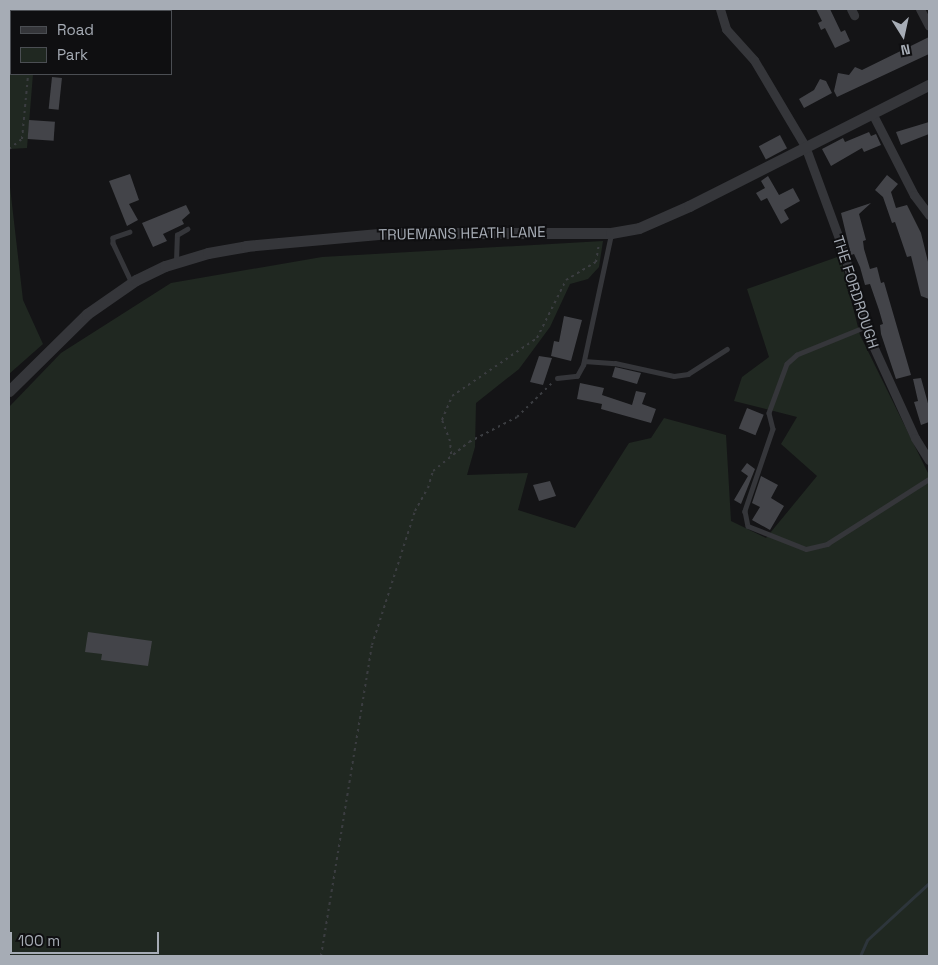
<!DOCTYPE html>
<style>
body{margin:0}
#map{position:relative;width:938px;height:965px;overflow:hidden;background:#141416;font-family:"Space Grotesk",sans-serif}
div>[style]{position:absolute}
.green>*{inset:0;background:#202821}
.stream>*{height:3px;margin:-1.5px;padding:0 1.5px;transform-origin:1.5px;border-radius:1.5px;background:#2d353b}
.building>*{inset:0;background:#434449;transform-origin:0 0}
.path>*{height:2px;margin-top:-1px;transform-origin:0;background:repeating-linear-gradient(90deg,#3b3d41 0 2.5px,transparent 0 6.5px)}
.service>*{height:4.5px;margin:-2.25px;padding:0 2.25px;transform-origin:2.25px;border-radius:2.25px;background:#35363a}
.minor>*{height:9px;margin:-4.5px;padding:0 4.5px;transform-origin:4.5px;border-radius:4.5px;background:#35363a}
.tertiary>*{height:11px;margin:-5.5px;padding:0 5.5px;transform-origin:5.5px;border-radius:5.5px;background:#35363a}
span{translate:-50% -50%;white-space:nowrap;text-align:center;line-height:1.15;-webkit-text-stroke:4px #0f0f11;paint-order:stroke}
.street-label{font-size:15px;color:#a6acb5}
.frame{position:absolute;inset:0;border:10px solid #a6acb5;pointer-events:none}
.legend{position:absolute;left:10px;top:10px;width:162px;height:65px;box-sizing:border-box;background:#0f0f11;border:1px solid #4b4e53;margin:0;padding:6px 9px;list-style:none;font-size:15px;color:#a6acb5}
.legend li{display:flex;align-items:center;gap:10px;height:25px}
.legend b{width:25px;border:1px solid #4b4e53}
.north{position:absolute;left:878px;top:10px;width:50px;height:50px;-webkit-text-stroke:4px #0f0f11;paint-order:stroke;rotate:170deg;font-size:14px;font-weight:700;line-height:20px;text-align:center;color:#a6acb5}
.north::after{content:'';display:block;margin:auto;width:18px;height:22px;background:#a6acb5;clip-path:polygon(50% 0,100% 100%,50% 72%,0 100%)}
.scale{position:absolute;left:10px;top:932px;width:149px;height:22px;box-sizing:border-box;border:2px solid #a6acb5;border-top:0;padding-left:6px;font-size:15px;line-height:18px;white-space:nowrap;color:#a6acb5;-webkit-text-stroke:4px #0f0f11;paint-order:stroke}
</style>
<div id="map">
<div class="green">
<i style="clip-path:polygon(9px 30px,11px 74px,33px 74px,27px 148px,9px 149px)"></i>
<i style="clip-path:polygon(9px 178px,23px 300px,43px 344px,9px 374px)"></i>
<i style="clip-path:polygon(603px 241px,599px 267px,588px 279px,570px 284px,550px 327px,519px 369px,476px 403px,475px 447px,467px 475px,528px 473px,518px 510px,575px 528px,629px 443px,651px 438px,664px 418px,726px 435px,731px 521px,766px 538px,817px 476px,781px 444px,797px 417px,734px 401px,742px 377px,769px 357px,747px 289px,840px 256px,860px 335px,929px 475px,929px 956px,9px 956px,9px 407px,61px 353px,171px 283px,322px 257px)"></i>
</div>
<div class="stream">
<i style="left:860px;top:956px;width:17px;rotate:-66deg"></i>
<i style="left:867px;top:940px;width:84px;rotate:-42.6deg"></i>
</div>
<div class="building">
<i style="clip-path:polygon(816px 9px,830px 9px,841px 32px,845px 30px,850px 41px,835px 48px,825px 28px,821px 30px,818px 23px,822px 21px)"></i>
<i style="clip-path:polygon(929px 37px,929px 54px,837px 97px,834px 91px,838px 73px,849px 75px,855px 67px,862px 70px)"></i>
<i style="left:52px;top:77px;width:10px;height:32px;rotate:6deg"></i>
<i style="clip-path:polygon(820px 79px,826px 81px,832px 93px,804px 108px,799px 99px,814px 90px)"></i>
<i style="left:29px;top:120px;width:26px;height:19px;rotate:4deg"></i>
<i style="clip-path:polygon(929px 122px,929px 134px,901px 145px,896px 132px)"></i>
<i style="clip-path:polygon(869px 132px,871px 136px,876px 134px,881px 145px,864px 152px,862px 148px,831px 166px,822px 149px,843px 138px,845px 142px)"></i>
<i style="left:780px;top:135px;width:15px;height:24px;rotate:62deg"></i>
<i style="clip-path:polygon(130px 174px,139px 200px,129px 204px,138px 220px,127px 226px,109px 181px)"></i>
<i style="clip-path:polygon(887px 175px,898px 184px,891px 192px,896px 208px,907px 205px,921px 233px,929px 266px,929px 299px,921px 296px,911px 256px,907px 257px,895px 222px,892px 223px,883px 197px,875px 190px)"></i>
<i style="clip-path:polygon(768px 176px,779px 195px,793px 188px,800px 201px,784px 210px,789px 219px,781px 224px,767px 198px,761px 201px,756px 193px,765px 188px,761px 181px)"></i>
<i style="clip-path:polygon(871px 203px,859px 214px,866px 240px,863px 241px,864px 249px,870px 269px,877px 267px,881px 283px,884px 282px,911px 375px,896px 379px,881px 334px,880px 325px,883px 324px,879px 310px,870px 284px,865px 285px,860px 267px,854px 254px,851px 255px,841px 213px)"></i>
<i style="clip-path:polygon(186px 205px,190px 213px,182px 220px,184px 224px,163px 234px,167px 241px,153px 247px,142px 223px)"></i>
<i style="clip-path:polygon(564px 316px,582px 320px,571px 361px,551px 356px,554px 341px,559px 342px)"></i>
<i style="clip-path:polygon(539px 356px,552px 358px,543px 385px,530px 382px)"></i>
<i style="clip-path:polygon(615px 367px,641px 373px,637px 384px,612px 377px)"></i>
<i style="clip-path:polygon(921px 378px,929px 407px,929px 422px,921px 425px,914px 402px,918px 401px,913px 379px)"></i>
<i style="clip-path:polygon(580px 383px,604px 388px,602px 395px,632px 405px,636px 391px,646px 393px,642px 404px,656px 409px,651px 423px,601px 409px,602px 404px,577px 399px)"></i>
<i style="left:747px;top:408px;width:18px;height:22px;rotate:22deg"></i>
<i style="clip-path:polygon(747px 463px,755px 469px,741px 504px,734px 500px,748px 476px,741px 471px)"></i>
<i style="clip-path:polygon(761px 476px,778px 485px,771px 498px,784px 506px,770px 530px,752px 520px,760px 507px,752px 503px)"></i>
<i style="clip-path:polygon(550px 481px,556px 496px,539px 501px,533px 485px)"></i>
<i style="clip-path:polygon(88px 632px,152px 641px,148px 666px,101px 660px,102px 654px,85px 652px)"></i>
</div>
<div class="path">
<i style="left:9px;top:149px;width:16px;rotate:-38deg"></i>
<i style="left:22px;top:139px;width:64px;rotate:-84.6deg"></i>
<i style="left:451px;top:454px;width:13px;rotate:-94deg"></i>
<i style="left:450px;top:441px;width:22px;rotate:-111deg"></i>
<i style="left:442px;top:420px;width:26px;rotate:-67deg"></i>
<i style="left:452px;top:396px;width:103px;rotate:-34.3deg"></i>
<i style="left:537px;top:338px;width:65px;rotate:-63.4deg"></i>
<i style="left:566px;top:280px;width:35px;rotate:-31deg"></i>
<i style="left:596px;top:262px;width:18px;rotate:-81deg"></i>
<i style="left:321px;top:956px;width:315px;rotate:-80.7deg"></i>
<i style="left:372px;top:645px;width:141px;rotate:-72.2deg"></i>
<i style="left:415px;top:511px;width:26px;rotate:-61deg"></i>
<i style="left:428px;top:488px;width:18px;rotate:-74deg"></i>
<i style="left:433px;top:471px;width:46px;rotate:-38.9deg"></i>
<i style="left:469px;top:442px;width:54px;rotate:-27.5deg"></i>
<i style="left:517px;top:417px;width:50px;rotate:-44.2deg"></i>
</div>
<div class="service">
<i style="left:130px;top:232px;width:18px;rotate:161deg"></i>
<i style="left:113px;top:238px;width:5px;rotate:90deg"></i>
<i style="left:113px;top:243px;width:42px;rotate:64.7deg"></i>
<i style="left:176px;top:261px;width:26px;rotate:-88deg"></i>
<i style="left:177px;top:235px;width:12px;rotate:-31deg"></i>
<i style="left:866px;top:327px;width:74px;rotate:157.9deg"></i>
<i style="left:797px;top:355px;width:13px;rotate:138deg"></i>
<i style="left:787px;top:364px;width:52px;rotate:110.2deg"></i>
<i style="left:769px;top:413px;width:16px;rotate:76deg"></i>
<i style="left:773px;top:429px;width:87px;rotate:108.9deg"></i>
<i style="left:745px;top:511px;width:15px;rotate:79deg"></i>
<i style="left:748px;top:526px;width:62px;rotate:21.6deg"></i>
<i style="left:806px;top:549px;width:22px;rotate:-13deg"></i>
<i style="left:827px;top:544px;width:121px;rotate:-32.5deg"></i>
<i style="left:584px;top:361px;width:31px;rotate:4deg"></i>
<i style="left:615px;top:363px;width:60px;rotate:12.4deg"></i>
<i style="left:674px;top:376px;width:14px;rotate:-8deg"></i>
<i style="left:688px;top:374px;width:46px;rotate:-32.7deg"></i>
<i style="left:557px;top:378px;width:20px;rotate:-6deg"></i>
<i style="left:577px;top:376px;width:13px;rotate:-61deg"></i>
<i style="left:583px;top:365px;width:134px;rotate:-77.9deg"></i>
</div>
<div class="minor">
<i style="left:720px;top:9px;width:21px;rotate:73deg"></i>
<i style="left:726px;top:29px;width:42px;rotate:47.9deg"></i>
<i style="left:754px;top:60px;width:100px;rotate:59.3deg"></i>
<i style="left:805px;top:146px;width:101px;rotate:69.8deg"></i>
<i style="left:840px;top:241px;width:100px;rotate:73.2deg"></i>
<i style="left:869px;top:337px;width:111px;rotate:65.5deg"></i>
<i style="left:915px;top:438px;width:26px;rotate:58deg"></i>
<i style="left:851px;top:9px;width:7px;rotate:63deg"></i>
<i style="left:920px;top:9px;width:19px;rotate:62deg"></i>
<i style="left:872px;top:113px;width:92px;rotate:62.9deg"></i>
<i style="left:914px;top:195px;width:25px;rotate:53deg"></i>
</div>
<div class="tertiary">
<i style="left:9px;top:391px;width:110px;rotate:-44.6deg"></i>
<i style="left:87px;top:314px;width:60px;rotate:-34.8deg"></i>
<i style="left:136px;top:280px;width:32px;rotate:-26deg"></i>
<i style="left:165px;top:266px;width:45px;rotate:-16.8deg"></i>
<i style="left:208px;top:253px;width:39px;rotate:-10deg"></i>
<i style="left:246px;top:246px;width:144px;rotate:-5.2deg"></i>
<i style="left:389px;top:233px;width:222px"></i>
<i style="left:611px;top:233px;width:28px;rotate:-10deg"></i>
<i style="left:639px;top:228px;width:55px;rotate:-23.7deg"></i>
<i style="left:689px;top:206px;width:269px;rotate:-26.8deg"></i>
</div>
<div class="street-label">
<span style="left:462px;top:233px;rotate:-1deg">TRUEMANS HEATH LANE</span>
<span style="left:856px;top:292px;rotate:72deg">THE FORDROUGH</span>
</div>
<div class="frame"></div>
<ul class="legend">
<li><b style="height:6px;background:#35363a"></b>Road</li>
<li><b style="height:14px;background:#202821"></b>Park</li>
</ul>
<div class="north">N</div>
<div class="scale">100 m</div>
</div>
